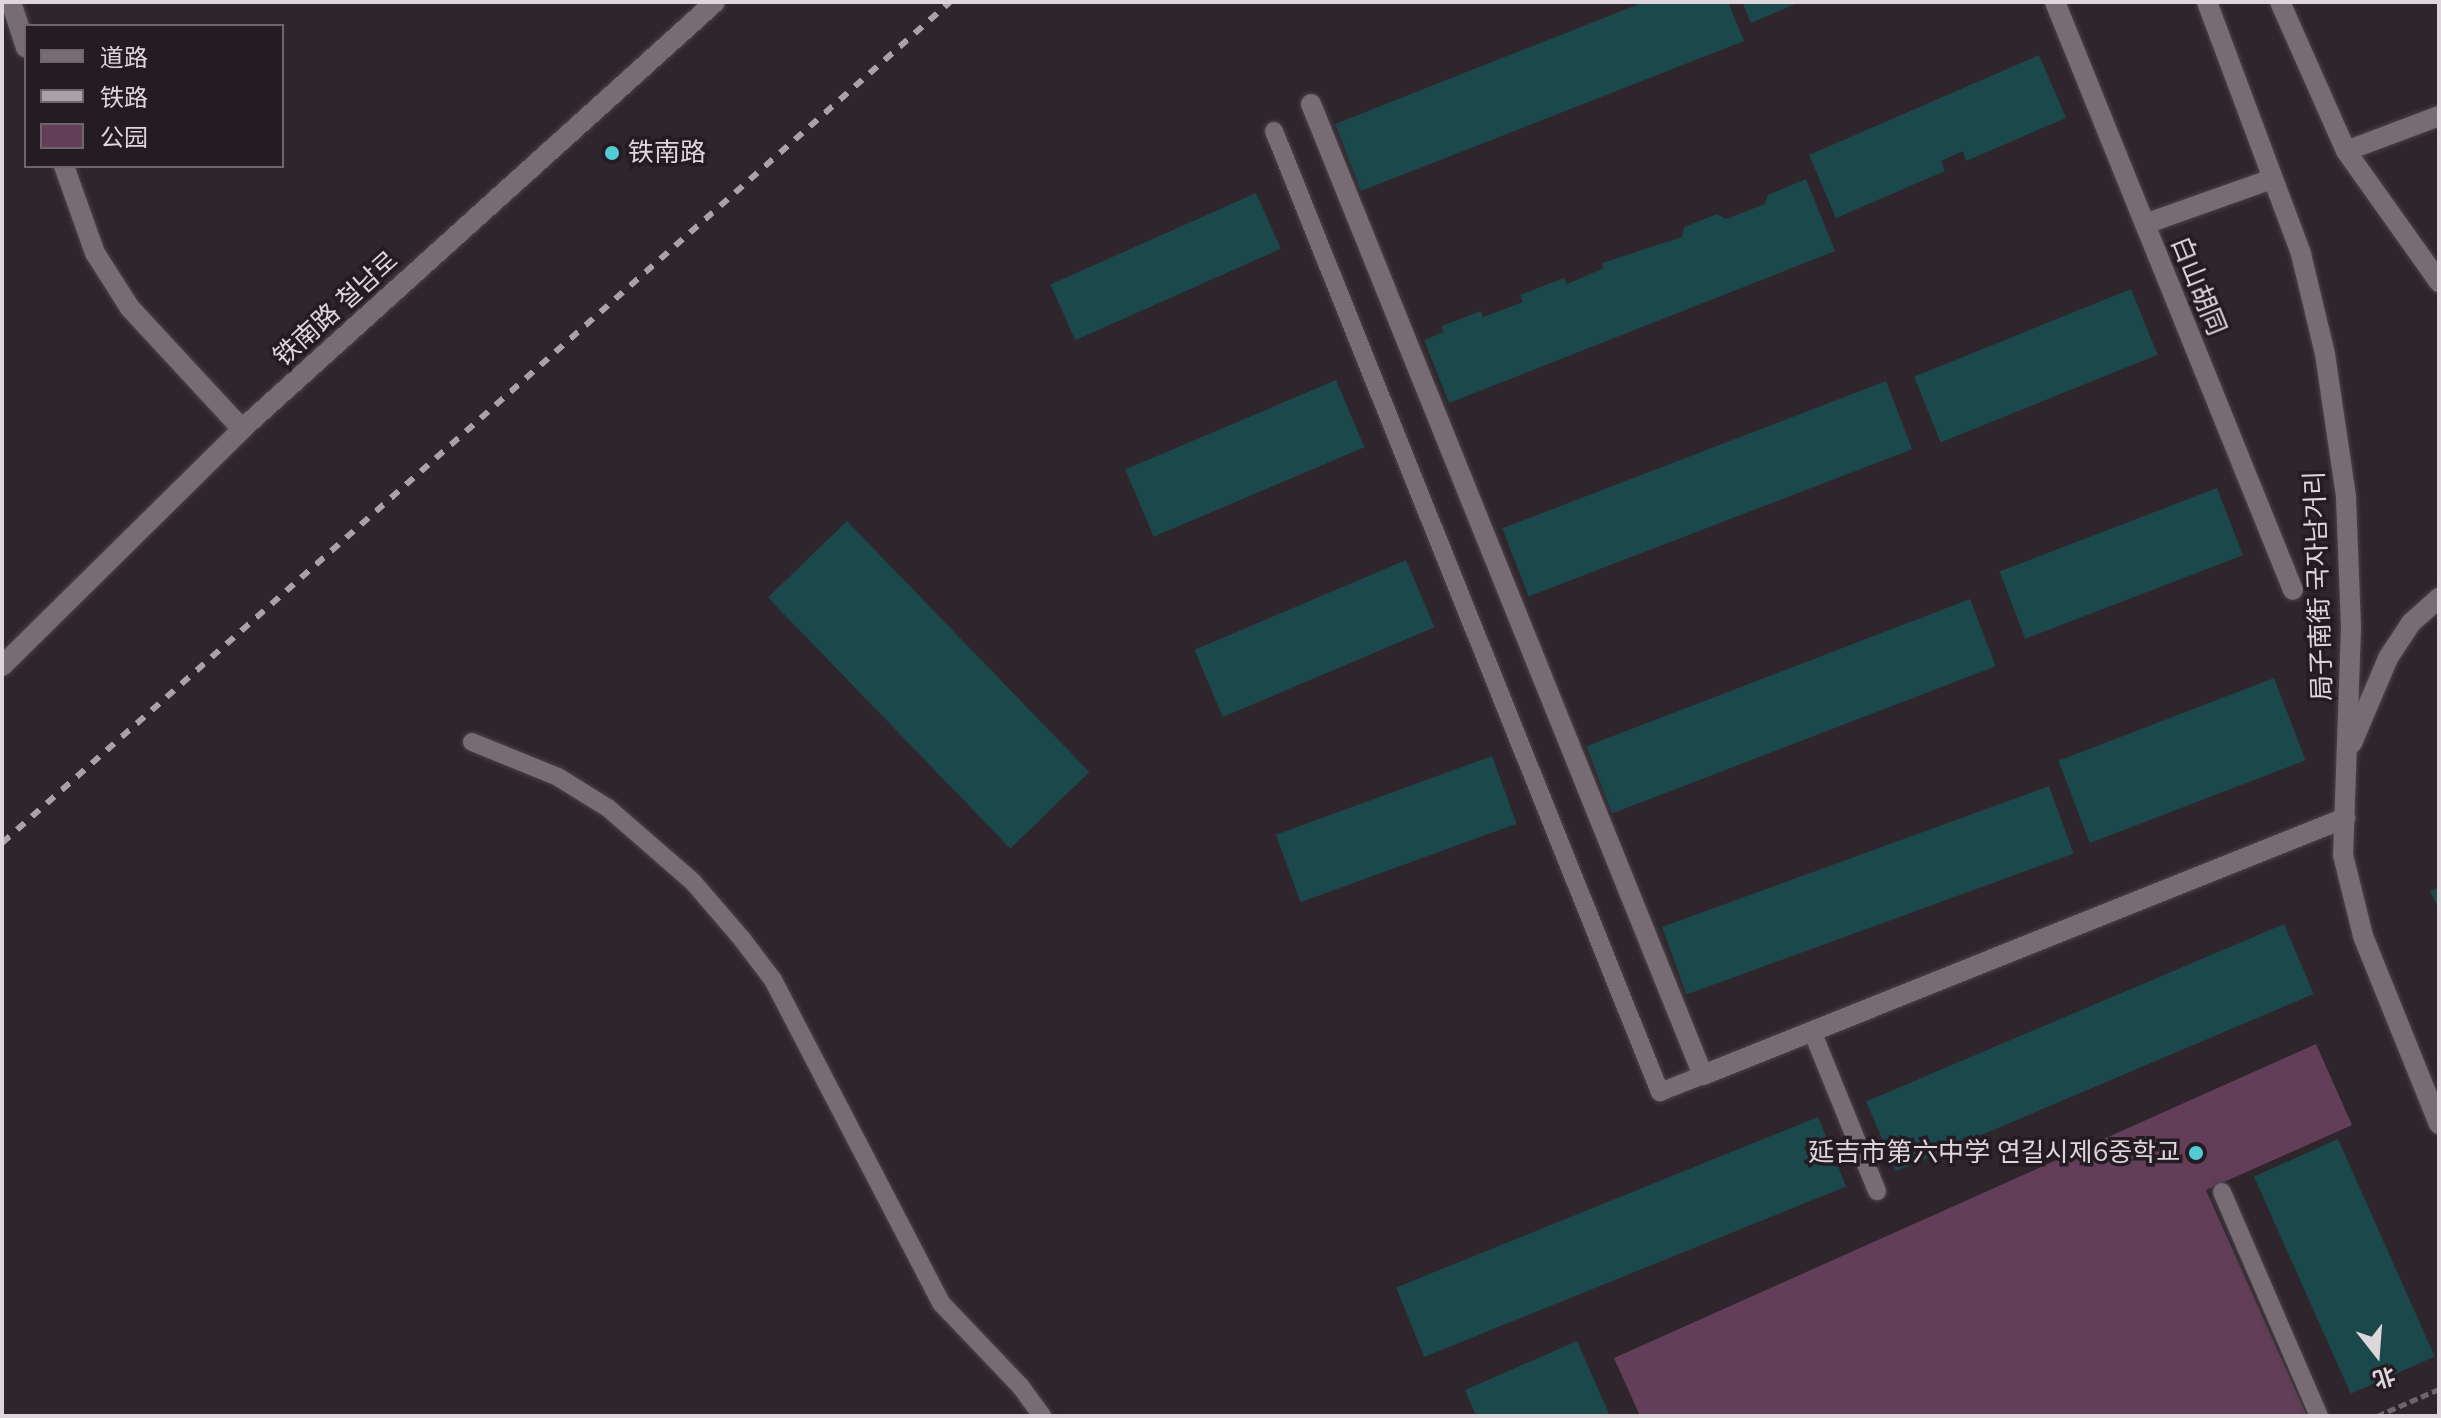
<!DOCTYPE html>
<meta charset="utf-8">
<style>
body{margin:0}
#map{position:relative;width:2441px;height:1418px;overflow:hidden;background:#2f252c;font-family:"Nunito Sans","Noto Sans SC","Noto Sans KR",sans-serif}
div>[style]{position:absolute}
.green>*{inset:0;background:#623e58}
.building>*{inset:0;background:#1b484a;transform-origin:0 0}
.path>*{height:5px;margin-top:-2.5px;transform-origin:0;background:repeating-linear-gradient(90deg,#6e656b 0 8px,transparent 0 12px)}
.roads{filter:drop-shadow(0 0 2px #4a4248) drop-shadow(0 0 2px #4a4248)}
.lane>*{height:18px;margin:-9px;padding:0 9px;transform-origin:9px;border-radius:9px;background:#786c74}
.street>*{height:20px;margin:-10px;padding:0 10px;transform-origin:10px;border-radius:10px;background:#786c74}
.secondary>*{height:20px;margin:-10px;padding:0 10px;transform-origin:10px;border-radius:10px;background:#786c74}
.rail>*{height:6px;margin-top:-3px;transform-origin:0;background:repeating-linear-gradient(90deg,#aaa2a8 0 10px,transparent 0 20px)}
.dots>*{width:22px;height:22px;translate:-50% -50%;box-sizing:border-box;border:4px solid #251b22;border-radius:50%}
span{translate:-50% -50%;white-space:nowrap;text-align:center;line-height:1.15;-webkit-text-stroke:7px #251b22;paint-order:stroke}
.poi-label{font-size:26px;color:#ddd6db}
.left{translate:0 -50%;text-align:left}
.right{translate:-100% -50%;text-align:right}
.street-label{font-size:26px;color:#ddd6db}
.frame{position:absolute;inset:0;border:4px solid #ddd6db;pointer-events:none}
.legend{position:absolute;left:24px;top:24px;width:260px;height:144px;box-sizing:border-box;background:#251b22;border:2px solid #6f666c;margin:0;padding:10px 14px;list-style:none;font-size:24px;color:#ddd6db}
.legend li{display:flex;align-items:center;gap:16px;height:40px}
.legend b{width:40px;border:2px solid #6f666c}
.north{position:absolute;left:2337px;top:1314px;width:80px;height:80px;-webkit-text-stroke:6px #251b22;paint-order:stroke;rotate:163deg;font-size:22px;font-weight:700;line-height:32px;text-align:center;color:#ddd6db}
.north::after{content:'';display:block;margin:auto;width:28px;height:36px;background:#ddd6db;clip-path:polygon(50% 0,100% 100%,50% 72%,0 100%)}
</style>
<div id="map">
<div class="green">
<i style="clip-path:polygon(2316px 1044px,2352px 1125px,2206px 1190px,2307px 1416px,1640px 1416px,1614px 1358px)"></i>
</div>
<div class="building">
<i style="clip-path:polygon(1644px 2px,1728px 2px,1744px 41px,1361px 191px,1335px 124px)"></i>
<i style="clip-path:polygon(1742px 2px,1800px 2px,1751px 23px)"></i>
<i style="clip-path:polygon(2039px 55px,2066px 118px,1966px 161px,1963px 151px,1941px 161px,1945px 171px,1836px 218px,1809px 155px)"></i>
<i style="clip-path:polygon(1806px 179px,1835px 251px,1449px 403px,1424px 340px,1444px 332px,1442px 326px,1481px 311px,1483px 317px,1523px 302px,1520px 295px,1564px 278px,1567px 284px,1604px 268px,1602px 263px,1682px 237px,1684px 227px,1717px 214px,1726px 219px,1765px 204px,1768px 195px)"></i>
<i style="left:1256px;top:193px;width:61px;height:225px;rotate:66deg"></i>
<i style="left:2131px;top:289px;width:71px;height:234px;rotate:68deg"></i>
<i style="left:1336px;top:380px;width:73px;height:229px;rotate:67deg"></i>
<i style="left:1886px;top:381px;width:73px;height:411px;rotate:69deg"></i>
<i style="left:2217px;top:488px;width:72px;height:233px;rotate:69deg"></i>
<i style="left:847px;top:521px;width:349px;height:110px;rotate:46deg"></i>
<i style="left:1406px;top:560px;width:73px;height:230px;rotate:67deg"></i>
<i style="left:1970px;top:599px;width:72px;height:411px;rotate:69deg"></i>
<i style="left:2274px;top:678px;width:88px;height:231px;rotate:69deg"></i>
<i style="left:1492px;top:756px;width:72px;height:230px;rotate:70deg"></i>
<i style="left:2049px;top:786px;width:72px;height:412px;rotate:70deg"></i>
<i style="clip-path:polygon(2439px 887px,2439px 910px,2430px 891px)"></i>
<i style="left:2284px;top:924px;width:76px;height:454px;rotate:67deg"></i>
<i style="left:1818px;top:1117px;width:75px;height:455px;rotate:68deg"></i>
<i style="left:2338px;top:1139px;width:238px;height:92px;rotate:66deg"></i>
<i style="clip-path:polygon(1577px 1341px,1610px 1416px,1476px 1416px,1465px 1390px)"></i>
</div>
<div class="path">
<i style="left:2377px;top:1416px;width:68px;rotate:-23.5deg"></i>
</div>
<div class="roads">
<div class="lane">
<i style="left:1274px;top:131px;width:1036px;rotate:68.12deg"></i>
<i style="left:1660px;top:1092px;width:46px;rotate:-21.6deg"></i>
<i style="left:472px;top:742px;width:93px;rotate:22.1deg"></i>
<i style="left:558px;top:777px;width:59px;rotate:31.8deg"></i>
<i style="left:608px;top:808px;width:113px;rotate:41deg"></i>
<i style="left:693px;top:882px;width:75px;rotate:49.3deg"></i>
<i style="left:742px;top:939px;width:51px;rotate:52.9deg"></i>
<i style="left:773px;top:980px;width:365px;rotate:62.5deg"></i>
<i style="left:942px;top:1304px;width:115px;rotate:46.4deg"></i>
<i style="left:1021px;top:1387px;width:36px;rotate:54deg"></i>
<i style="left:1812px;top:1031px;width:173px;rotate:67.9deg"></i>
<i style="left:2222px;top:1192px;width:244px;rotate:66.6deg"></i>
</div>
<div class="street">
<i style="left:11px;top:2px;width:48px;rotate:71.9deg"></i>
<i style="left:2055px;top:2px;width:634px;rotate:67.96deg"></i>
<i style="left:1311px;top:104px;width:1047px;rotate:68.02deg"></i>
<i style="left:1703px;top:1075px;width:692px;rotate:-21.82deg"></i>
<i style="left:2346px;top:151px;width:99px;rotate:-20.6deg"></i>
<i style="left:64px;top:166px;width:92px;rotate:70.4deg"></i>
<i style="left:95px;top:253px;width:65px;rotate:57.5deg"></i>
<i style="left:130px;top:308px;width:165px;rotate:47.2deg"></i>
<i style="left:2145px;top:224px;width:135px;rotate:-19.5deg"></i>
</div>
<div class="secondary">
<i style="left:2207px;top:2px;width:269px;rotate:69.5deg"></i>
<i style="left:2301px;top:254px;width:103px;rotate:76.5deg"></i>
<i style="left:2325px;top:354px;width:145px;rotate:81.6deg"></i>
<i style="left:2346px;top:497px;width:131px;rotate:87.8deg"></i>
<i style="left:2351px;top:628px;width:227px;rotate:92deg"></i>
<i style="left:2343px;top:855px;width:83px;rotate:76.1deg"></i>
<i style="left:2363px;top:936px;width:203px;rotate:68deg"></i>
<i style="left:2280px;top:2px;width:163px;rotate:66.1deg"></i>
<i style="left:2346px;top:151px;width:161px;rotate:54.6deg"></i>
<i style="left:2px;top:666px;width:337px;rotate:-44.6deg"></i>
<i style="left:242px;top:429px;width:637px;rotate:-42.07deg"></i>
<i style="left:2352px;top:743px;width:92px;rotate:-67deg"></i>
<i style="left:2388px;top:658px;width:42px;rotate:-56.7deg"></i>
<i style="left:2411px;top:623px;width:38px;rotate:-42deg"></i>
</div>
</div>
<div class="rail">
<i style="left:2px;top:843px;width:1267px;rotate:-41.58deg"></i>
</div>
<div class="dots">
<i style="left:612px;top:153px;background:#51ccd2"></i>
<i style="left:2196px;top:1153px;background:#51ccd2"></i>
</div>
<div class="poi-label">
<span class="left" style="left:628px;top:153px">铁南路</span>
<span class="right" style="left:2180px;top:1153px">延吉市第六中学 연길시제6중학교</span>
</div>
<div class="street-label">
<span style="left:2198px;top:286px;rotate:68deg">白山胡同</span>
<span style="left:336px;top:309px;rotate:-42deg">铁南路 철남로</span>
<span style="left:2319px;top:586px;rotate:-92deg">局子南街 국자남거리</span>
</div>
<div class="frame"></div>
<ul class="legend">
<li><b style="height:10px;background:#786c74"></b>道路</li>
<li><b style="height:10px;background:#aaa2a8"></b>铁路</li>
<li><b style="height:22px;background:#623e58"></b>公园</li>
</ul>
<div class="north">北</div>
</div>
